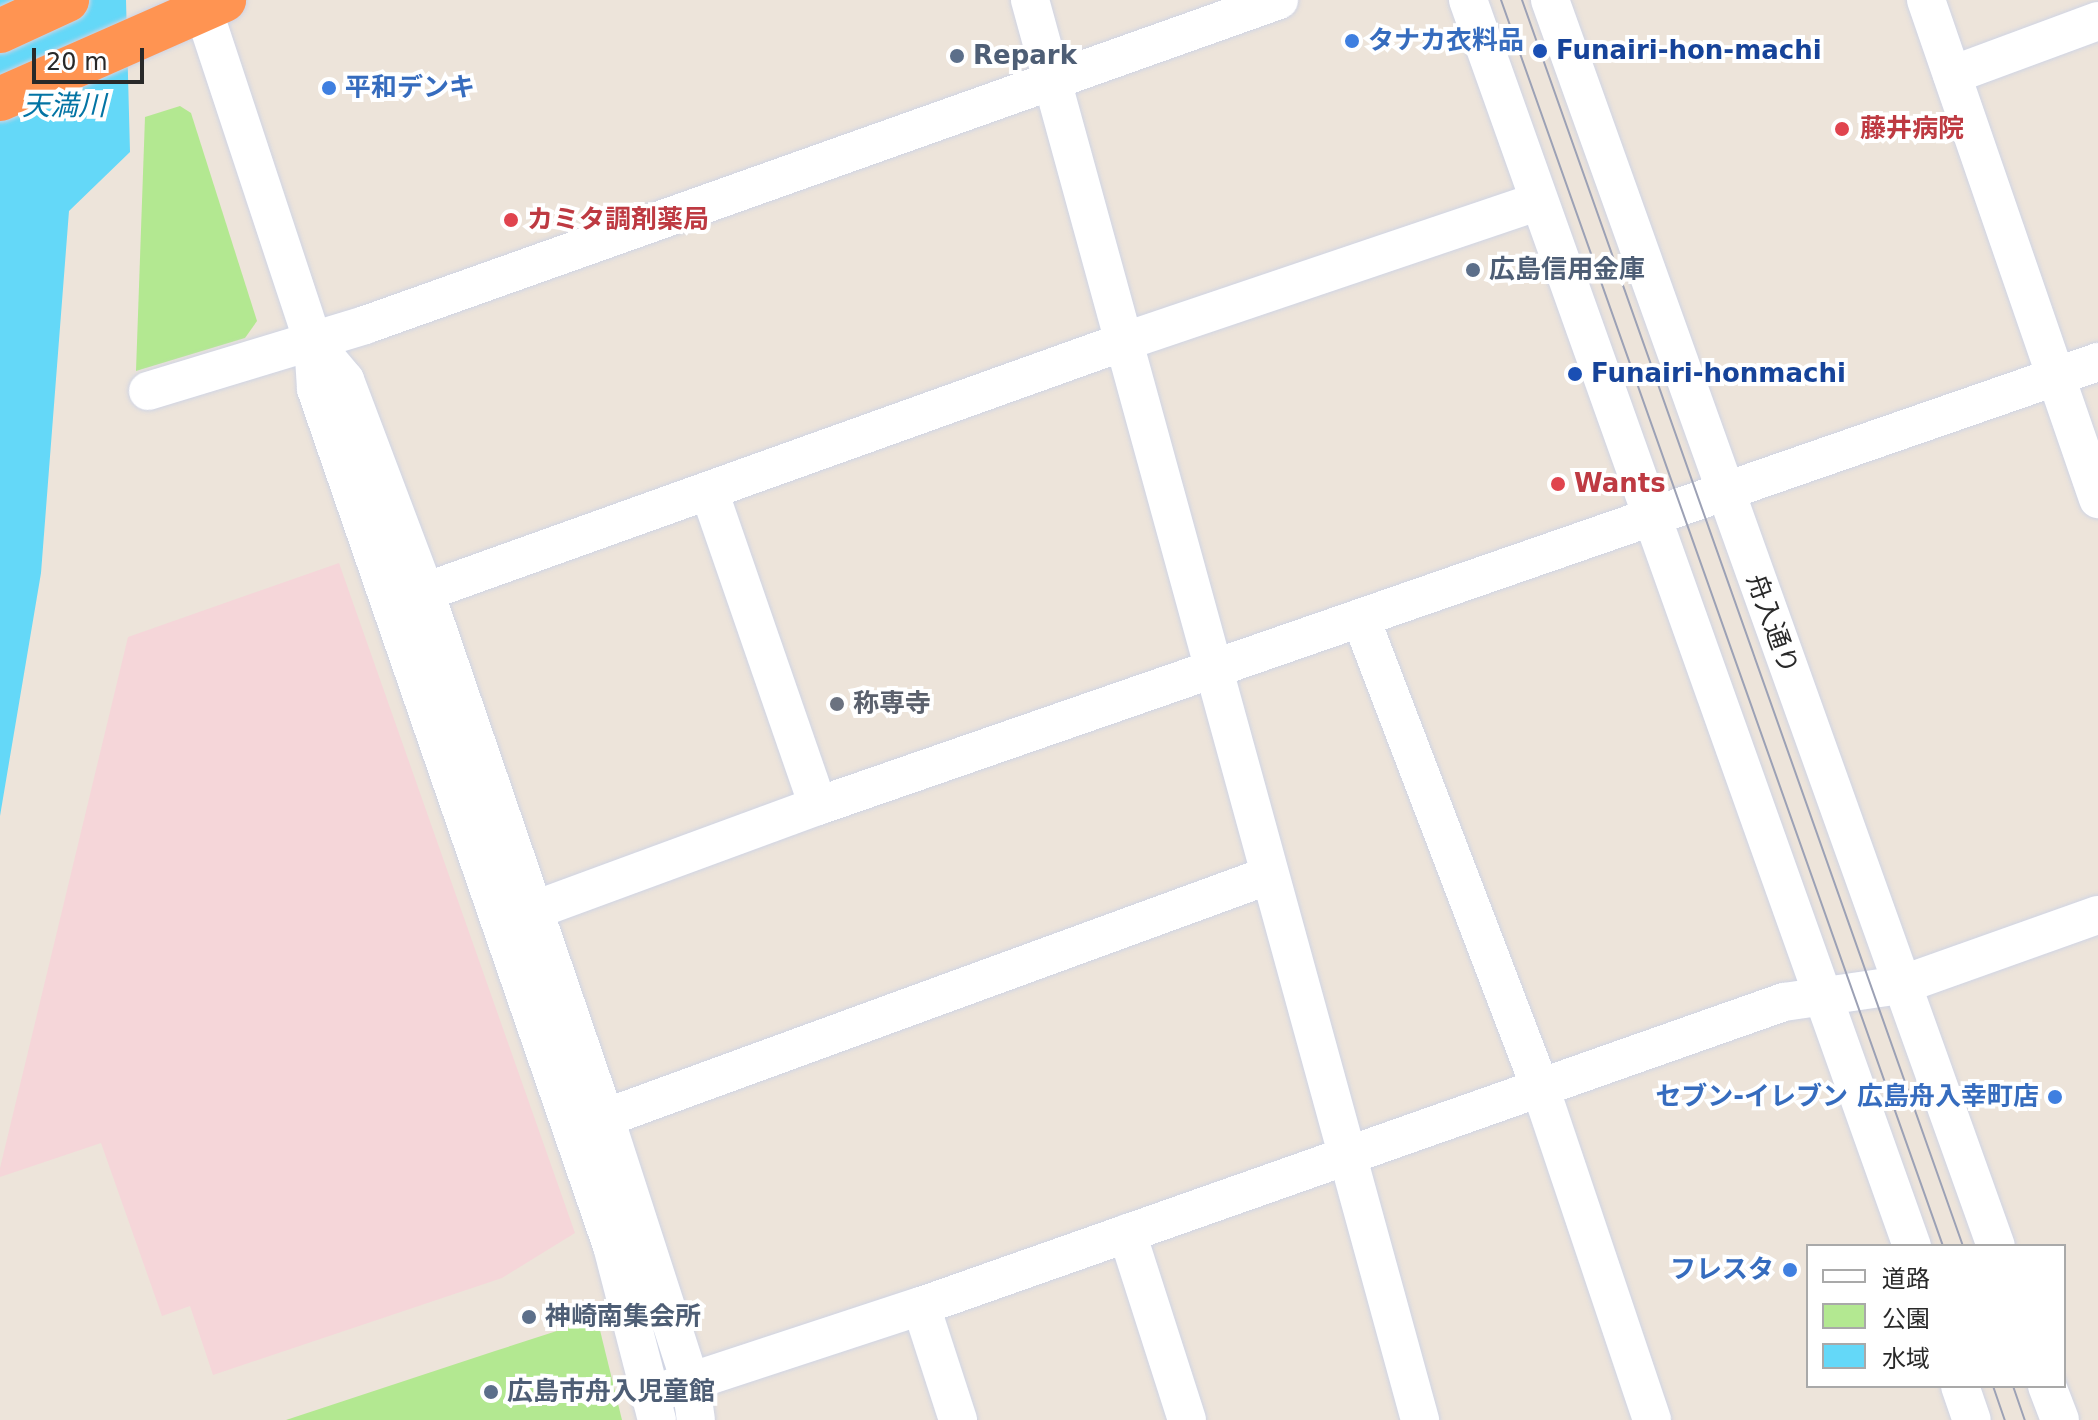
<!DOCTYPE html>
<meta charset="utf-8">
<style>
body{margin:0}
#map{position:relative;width:2098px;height:1420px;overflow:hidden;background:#ede4da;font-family:"DejaVu Sans","Noto Sans JP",sans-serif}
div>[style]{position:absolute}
.medical>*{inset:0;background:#f5d6d9}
.green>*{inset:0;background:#b3e891}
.water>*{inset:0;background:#64d8f8}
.roads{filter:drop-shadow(0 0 2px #cfd4e4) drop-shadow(0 0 2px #cfd4e4)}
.minor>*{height:38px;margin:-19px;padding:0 19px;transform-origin:19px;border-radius:19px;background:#fff}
.highway>*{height:44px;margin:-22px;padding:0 22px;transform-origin:22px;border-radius:22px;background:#ff9452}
.tram>*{height:2px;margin:-1px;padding:0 1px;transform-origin:1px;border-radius:1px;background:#9ca1b5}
.dots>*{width:22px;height:22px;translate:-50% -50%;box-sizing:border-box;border:4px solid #fff;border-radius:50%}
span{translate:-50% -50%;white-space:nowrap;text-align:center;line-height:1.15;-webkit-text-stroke:8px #fff;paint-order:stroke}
.shop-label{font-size:26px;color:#366cbe;font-weight:700}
.left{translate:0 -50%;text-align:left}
.right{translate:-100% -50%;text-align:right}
.transit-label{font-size:26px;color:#164399;font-weight:700}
.service-label{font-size:26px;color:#4e5e75;font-weight:700}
.health-label{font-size:26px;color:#be3a42;font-weight:700}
.street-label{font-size:26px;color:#292929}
.worship-label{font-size:26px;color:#5b616d;font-weight:700}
.water-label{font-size:28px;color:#0374a4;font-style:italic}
.legend{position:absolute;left:1806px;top:1244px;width:260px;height:144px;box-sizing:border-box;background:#fff;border:2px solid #a9a9a9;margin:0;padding:10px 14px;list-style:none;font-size:24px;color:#292929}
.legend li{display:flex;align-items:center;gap:16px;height:40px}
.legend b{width:40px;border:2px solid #a9a9a9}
.scale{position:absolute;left:32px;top:48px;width:112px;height:36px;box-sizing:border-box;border:4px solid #292929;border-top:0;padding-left:10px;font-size:24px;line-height:28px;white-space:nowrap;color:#292929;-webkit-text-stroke:6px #fff;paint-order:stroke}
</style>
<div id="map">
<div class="medical">
<i style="clip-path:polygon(339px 563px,575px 1233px,502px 1278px,213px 1375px,190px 1306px,162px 1316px,101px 1143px,0 1177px,0 1168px,128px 637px)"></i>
</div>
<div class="green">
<i style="clip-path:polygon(180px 106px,191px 113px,257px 321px,245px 338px,136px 371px,145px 117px)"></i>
<i style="clip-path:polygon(597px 1318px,622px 1420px,286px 1420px,495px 1351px)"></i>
</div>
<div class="water">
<i style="clip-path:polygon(0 0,126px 0,130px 152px,69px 211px,41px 573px,0 816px)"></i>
</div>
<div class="roads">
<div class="minor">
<i style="left:200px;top:0;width:360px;rotate:71.7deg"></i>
<i style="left:313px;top:342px;width:47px;rotate:86.3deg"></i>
<i style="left:316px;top:389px;width:907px;rotate:70.95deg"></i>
<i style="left:612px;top:1246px;width:180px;rotate:75.5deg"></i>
<i style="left:1030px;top:0;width:1473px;rotate:74.64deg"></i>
<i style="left:1468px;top:0;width:1323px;rotate:70.39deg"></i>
<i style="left:1550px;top:0;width:1323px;rotate:70.31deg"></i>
<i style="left:1926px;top:0;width:528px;rotate:70.98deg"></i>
<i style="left:1952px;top:75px;width:156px;rotate:-20.3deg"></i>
<i style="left:313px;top:342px;width:50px;rotate:49.9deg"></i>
<i style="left:345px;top:380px;width:227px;rotate:69.3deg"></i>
<i style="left:425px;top:592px;width:556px;rotate:71.11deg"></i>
<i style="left:605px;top:1118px;width:281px;rotate:72.1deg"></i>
<i style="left:691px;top:1385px;width:35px;rotate:82deg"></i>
<i style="left:148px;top:391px;width:227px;rotate:-16.9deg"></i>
<i style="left:365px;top:325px;width:970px;rotate:-19.57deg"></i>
<i style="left:709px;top:491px;width:333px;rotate:70.9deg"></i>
<i style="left:425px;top:592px;width:741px;rotate:-19.71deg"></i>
<i style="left:1123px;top:342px;width:437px;rotate:-18.7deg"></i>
<i style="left:1361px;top:619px;width:501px;rotate:69.07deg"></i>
<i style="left:1540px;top:1087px;width:351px;rotate:71.4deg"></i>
<i style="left:502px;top:922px;width:337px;rotate:-20.2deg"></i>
<i style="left:818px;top:806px;width:1355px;rotate:-19.13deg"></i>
<i style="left:605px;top:1118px;width:705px;rotate:-20.08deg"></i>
<i style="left:1127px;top:1233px;width:196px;rotate:72.2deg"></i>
<i style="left:921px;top:1306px;width:120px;rotate:72deg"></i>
<i style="left:1960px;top:1386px;width:36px;rotate:71deg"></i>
<i style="left:2047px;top:1386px;width:36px;rotate:69deg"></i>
<i style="left:653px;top:1394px;width:282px;rotate:-18.2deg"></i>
<i style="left:921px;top:1306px;width:915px;rotate:-19.41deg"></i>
<i style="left:1784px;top:1002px;width:118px;rotate:-8.3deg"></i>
<i style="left:1901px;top:985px;width:209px;rotate:-19.6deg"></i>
</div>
<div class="highway">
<i style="left:0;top:31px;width:74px;rotate:-24.8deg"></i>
<i style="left:0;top:99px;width:245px;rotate:-23.8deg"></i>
</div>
</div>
<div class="tram">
<i style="left:1501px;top:0;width:1322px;rotate:70.47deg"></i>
<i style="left:1522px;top:0;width:1322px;rotate:70.51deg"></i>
<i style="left:1993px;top:1386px;width:36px;rotate:71deg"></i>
<i style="left:2013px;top:1386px;width:36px;rotate:71deg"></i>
</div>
<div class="dots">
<i style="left:1352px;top:41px;background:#3f7fe0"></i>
<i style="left:1540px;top:51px;background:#1a4fb4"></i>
<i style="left:957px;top:56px;background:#5c6f8a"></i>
<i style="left:329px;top:88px;background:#3f7fe0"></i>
<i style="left:1842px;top:129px;background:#e0444e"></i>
<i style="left:511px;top:220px;background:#e0444e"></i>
<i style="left:1473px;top:270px;background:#5c6f8a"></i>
<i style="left:1575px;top:374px;background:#1a4fb4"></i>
<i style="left:1558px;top:484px;background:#e0444e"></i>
<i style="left:837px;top:704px;background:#6b7280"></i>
<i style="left:2055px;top:1097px;background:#3f7fe0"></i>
<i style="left:1790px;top:1270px;background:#3f7fe0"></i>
<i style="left:529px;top:1317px;background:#5c6f8a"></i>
<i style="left:491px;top:1392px;background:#5c6f8a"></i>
</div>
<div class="shop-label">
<span class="left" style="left:1368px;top:41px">タナカ衣料品</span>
<span class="left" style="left:345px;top:88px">平和デンキ</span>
<span class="right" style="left:2039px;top:1097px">セブン-イレブン 広島舟入幸町店</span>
<span class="right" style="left:1774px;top:1270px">フレスタ</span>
</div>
<div class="transit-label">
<span class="left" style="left:1556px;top:51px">Funairi-hon-machi</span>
<span class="left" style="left:1591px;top:374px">Funairi-honmachi</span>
</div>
<div class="service-label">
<span class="left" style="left:973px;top:56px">Repark</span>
<span class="left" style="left:1489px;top:270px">広島信用金庫</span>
<span class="left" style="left:545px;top:1317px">神崎南集会所</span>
<span class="left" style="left:507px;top:1392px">広島市舟入児童館</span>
</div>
<div class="health-label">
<span class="left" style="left:1860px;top:129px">藤井病院</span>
<span class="left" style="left:527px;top:220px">カミタ調剤薬局</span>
<span class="left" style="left:1574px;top:484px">Wants</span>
</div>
<div class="street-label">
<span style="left:1772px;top:624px;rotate:70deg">舟入通り</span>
</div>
<div class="worship-label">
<span class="left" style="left:853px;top:704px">称専寺</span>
</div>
<div class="water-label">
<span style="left:64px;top:106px">天満川</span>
</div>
<ul class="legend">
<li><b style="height:10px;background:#fff"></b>道路</li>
<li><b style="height:22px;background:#b3e891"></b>公園</li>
<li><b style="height:22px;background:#64d8f8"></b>水域</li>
</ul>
<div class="scale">20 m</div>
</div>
